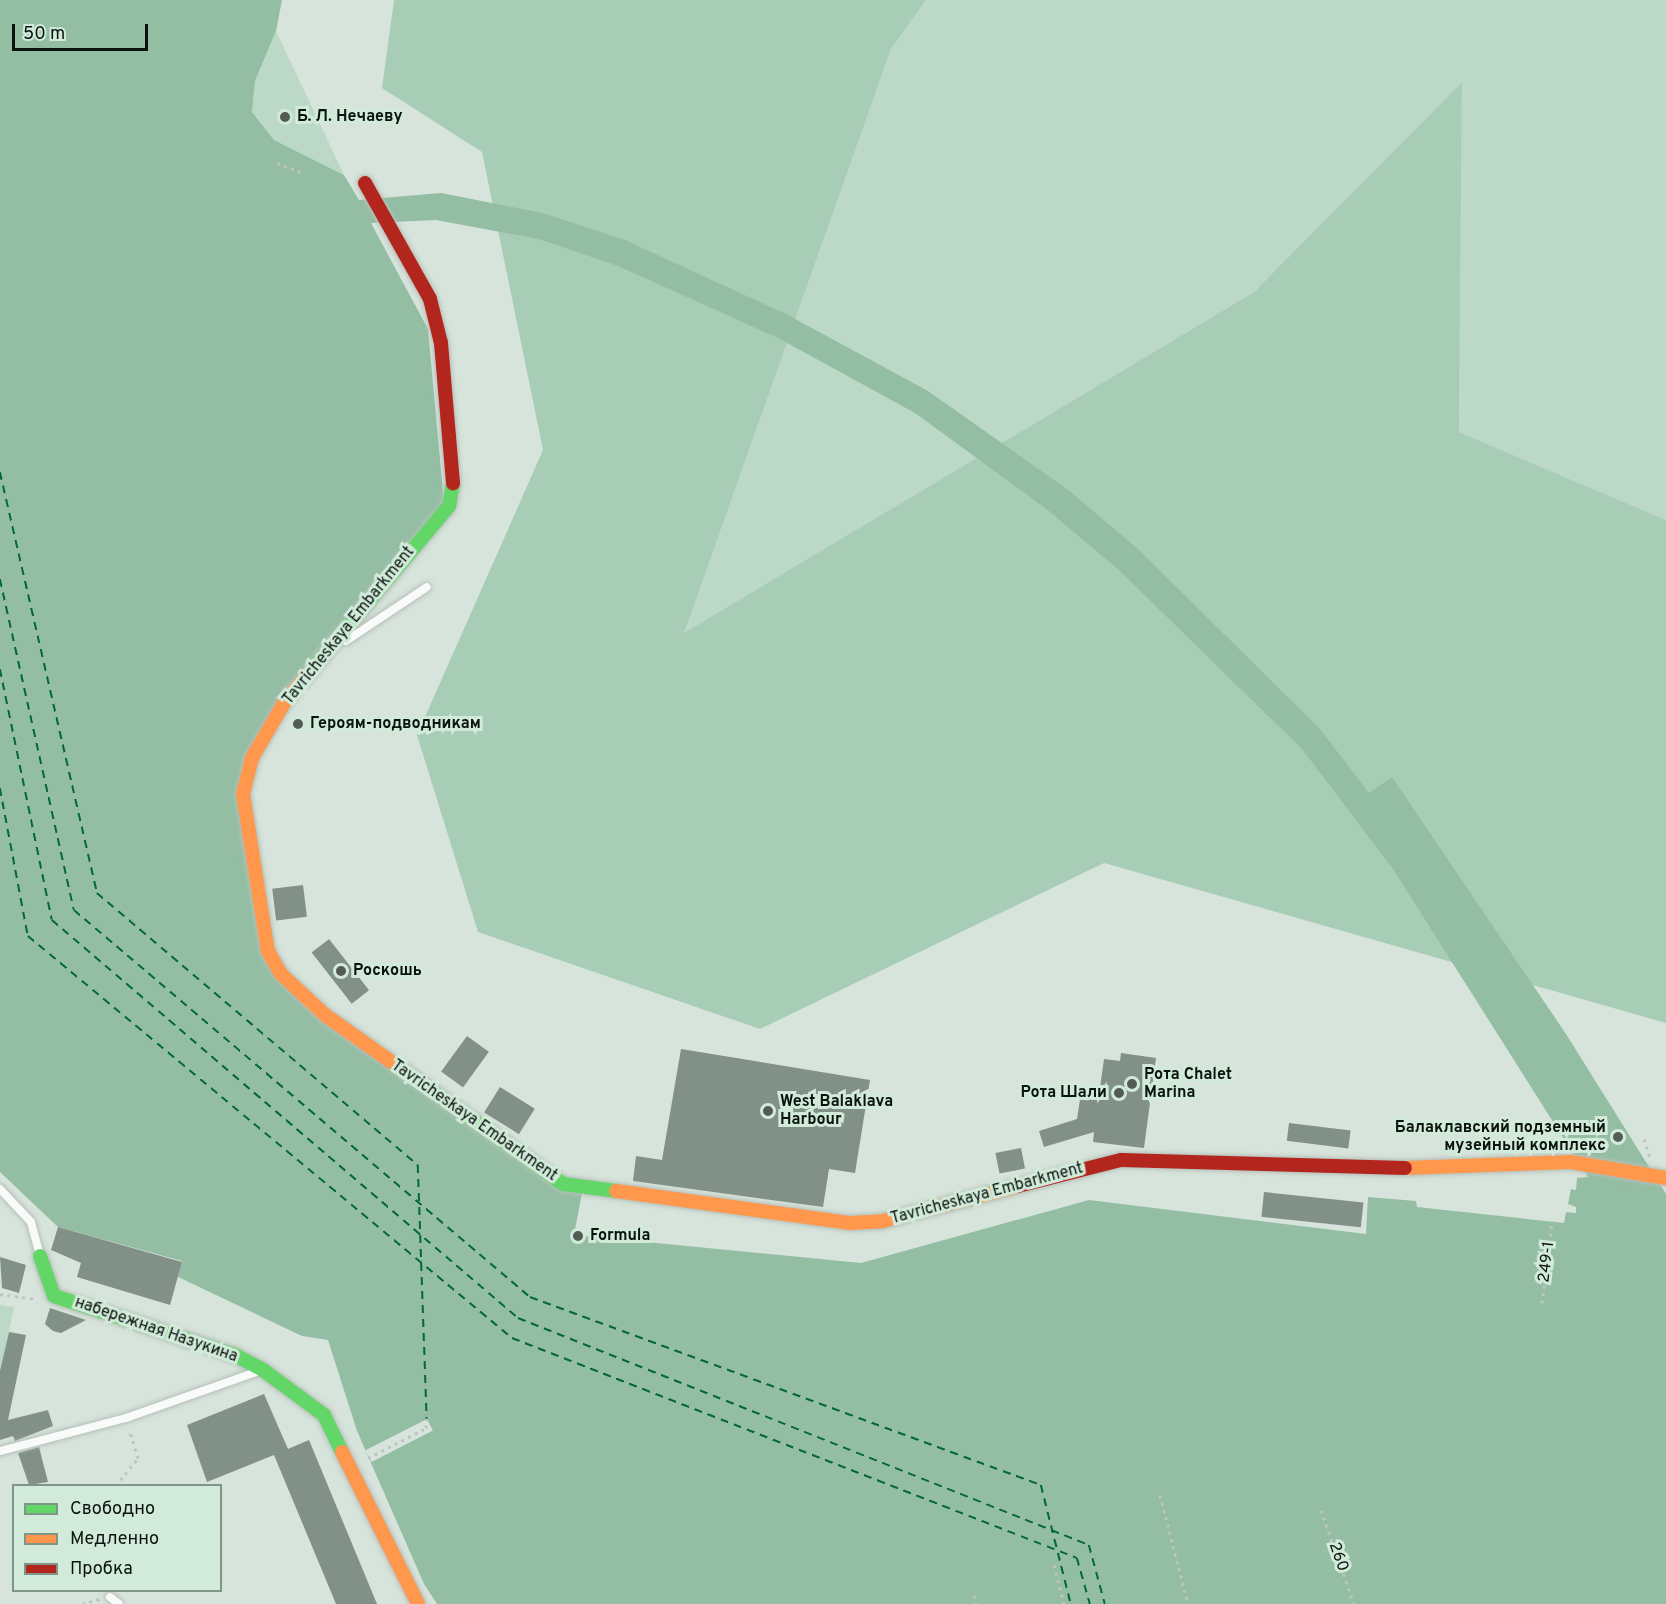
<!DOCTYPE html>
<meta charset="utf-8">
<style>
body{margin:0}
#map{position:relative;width:1666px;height:1604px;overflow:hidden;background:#d7e4db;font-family:Overpass,sans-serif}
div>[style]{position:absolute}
.green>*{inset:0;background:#bbd9c6}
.forest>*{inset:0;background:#a8cdb6}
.water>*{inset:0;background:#93bea4}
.pier>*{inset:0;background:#d7e4db;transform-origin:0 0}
.ferry>*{height:1.5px;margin-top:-0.75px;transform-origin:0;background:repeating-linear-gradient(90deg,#02673e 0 8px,transparent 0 14px)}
.building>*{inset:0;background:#819187;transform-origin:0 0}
.path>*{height:3px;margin-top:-1.5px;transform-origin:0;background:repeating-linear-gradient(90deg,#bfc4c1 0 3px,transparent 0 7.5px)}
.roads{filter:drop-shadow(0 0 2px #b5bfb8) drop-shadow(0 0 2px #b5bfb8)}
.lane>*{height:8px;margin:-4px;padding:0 4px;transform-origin:4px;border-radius:4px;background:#f9fbfa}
.fast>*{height:14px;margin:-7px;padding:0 7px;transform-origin:7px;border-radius:7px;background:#63d668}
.slow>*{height:14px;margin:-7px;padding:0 7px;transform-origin:7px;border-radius:7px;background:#ff974d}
.jam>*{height:14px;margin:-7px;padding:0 7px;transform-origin:7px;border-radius:7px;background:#b3261e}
.dots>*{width:16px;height:16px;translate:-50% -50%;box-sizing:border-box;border:3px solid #d1eada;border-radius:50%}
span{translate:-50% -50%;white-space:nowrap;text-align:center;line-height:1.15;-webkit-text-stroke:6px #d1eada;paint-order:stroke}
.poi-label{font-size:16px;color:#0a130d;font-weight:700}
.left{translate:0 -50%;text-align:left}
.right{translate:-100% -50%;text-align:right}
.street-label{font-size:16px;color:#0a130d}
.legend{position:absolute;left:12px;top:1484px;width:210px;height:108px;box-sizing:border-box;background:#d1eada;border:2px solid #819488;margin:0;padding:8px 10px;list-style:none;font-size:18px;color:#0a130d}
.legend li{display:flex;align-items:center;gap:12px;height:30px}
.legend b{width:30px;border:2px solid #819488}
.scale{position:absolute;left:12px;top:24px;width:136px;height:27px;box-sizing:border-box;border:3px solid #0a130d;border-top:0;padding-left:8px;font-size:18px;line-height:21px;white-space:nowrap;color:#0a130d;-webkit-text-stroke:4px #d1eada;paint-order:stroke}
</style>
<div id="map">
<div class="green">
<i style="clip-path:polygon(926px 0,1666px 0,1666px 520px,1459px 432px,1462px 82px,1254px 292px,683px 634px,891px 49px)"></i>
<i style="clip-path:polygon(276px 31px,344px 175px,274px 140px,252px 112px,255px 81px)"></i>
<i style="clip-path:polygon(0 1305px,14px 1307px,0 1375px)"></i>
</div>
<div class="forest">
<i style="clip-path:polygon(394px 0,926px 0,891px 49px,684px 633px,1254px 292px,1462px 82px,1459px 432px,1666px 520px,1666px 1023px,1104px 863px,760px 1029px,478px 932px,417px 735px,543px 450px,482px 152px,382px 88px)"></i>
</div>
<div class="water">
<i style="clip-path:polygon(evenodd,0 0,282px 0,276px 31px,255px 81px,252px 112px,274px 140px,344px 175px,359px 200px,441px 193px,543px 213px,625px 240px,786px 314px,928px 391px,1071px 492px,1139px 550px,1320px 729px,1369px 793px,1392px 777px,1566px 1034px,1666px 1194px,1666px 1604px,437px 1604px,424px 1584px,357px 1431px,328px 1340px,302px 1336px,178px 1277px,182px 1261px,58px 1227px,0 1172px,0 0,436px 220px,539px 239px,618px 266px,778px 338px,915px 413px,1049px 511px,1121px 572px,1302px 749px,1393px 869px,1588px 1177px,1577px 1178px,1576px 1190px,1571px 1189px,1568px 1204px,1576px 1207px,1576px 1213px,1566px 1212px,1564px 1223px,1417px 1207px,1416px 1201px,1368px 1197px,1366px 1234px,1089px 1200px,861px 1263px,574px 1235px,582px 1193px,276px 978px,241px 770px,444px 503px,428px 329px,371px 223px,436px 220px)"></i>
</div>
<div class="pier">
<i style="left:427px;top:1419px;width:13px;height:69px;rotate:63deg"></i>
</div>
<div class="ferry">
<i style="left:0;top:472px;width:432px;rotate:77deg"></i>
<i style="left:97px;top:893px;width:421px;rotate:40.3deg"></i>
<i style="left:418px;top:1165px;width:254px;rotate:88deg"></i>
<i style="left:0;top:579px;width:339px;rotate:77.4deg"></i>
<i style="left:74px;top:910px;width:598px;rotate:40.32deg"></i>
<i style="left:530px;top:1297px;width:544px;rotate:20.2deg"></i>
<i style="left:1041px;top:1485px;width:123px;rotate:75.9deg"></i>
<i style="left:0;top:669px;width:256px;rotate:78.3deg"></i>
<i style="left:52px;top:920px;width:613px;rotate:40.5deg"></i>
<i style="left:518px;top:1318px;width:614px;rotate:21.68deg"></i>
<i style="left:1089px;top:1545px;width:61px;rotate:74.8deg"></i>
<i style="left:0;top:788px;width:151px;rotate:79.3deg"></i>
<i style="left:28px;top:936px;width:629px;rotate:39.71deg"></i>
<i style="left:512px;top:1338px;width:606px;rotate:21.27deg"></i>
<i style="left:1077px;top:1558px;width:48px;rotate:74.2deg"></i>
</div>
<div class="building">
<i style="left:303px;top:885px;width:32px;height:31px;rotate:83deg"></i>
<i style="left:329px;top:939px;width:65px;height:22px;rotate:52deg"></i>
<i style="left:467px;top:1036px;width:27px;height:44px;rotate:36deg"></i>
<i style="clip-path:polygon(681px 1049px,870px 1080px,855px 1173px,829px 1169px,823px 1207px,633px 1181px,636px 1156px,662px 1160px)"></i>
<i style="clip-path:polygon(1121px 1053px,1156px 1058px,1144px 1148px,1093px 1142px,1094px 1132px,1044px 1147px,1039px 1131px,1077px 1119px,1081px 1093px,1099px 1095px,1104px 1059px,1120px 1061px)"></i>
<i style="left:500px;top:1087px;width:41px;height:30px;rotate:32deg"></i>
<i style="left:1289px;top:1123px;width:62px;height:18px;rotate:7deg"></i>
<i style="left:1021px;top:1148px;width:21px;height:26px;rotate:79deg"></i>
<i style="left:1264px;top:1192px;width:100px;height:25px;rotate:6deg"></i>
<i style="clip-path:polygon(58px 1227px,182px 1262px,170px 1305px,77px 1277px,81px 1263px,51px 1250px)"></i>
<i style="clip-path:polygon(0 1257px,26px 1265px,19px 1293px,2px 1288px)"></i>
<i style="clip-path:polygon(50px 1308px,86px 1320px,61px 1333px,53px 1331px,45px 1324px)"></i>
<i style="clip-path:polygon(9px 1332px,26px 1335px,8px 1420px,48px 1410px,53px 1426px,15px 1441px,13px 1436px,0 1440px,0 1371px)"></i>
<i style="clip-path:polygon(264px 1394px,288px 1449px,309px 1440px,377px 1604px,336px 1604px,274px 1455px,207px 1482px,187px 1425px)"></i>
<i style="clip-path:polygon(39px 1447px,48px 1482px,29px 1485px,18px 1453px)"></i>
</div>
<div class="path">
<i style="left:277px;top:163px;width:25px;rotate:21deg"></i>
<i style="left:1644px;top:1139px;width:19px;rotate:72deg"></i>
<i style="left:0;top:1294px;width:35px;rotate:8deg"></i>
<i style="left:1542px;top:1303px;width:83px;rotate:-83deg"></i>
<i style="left:368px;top:1458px;width:65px;rotate:-27.3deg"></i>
<i style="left:426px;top:1428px;width:9px;rotate:-84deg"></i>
<i style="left:116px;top:1486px;width:36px;rotate:-52deg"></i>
<i style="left:138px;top:1458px;width:28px;rotate:-107deg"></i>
<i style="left:1160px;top:1495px;width:113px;rotate:75.6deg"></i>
<i style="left:1321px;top:1510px;width:100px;rotate:70.7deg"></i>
<i style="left:1054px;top:1565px;width:40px;rotate:75.6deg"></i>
<i style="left:974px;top:1595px;width:9px;rotate:77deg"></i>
<i style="left:82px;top:1604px;width:19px;rotate:-16deg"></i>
</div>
<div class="roads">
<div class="lane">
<i style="left:346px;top:641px;width:97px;rotate:-33.7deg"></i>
<i style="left:0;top:1189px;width:45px;rotate:46.8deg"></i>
<i style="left:31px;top:1222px;width:34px;rotate:75deg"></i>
<i style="left:0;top:1451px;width:130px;rotate:-14.7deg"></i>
<i style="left:126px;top:1418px;width:138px;rotate:-19.5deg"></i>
<i style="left:110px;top:1597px;width:11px;rotate:38deg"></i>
</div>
<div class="fast">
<i style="left:308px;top:674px;width:219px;rotate:-50deg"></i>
<i style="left:449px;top:506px;width:23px;rotate:-80deg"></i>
<i style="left:404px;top:1071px;width:195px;rotate:35.4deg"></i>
<i style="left:563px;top:1184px;width:53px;rotate:7.5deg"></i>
<i style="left:40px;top:1256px;width:42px;rotate:70.7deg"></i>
<i style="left:54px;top:1296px;width:190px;rotate:18.1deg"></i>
<i style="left:235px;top:1355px;width:32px;rotate:28deg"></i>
<i style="left:263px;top:1370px;width:76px;rotate:36.4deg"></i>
<i style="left:324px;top:1415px;width:41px;rotate:64.1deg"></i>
</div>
<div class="slow">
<i style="left:308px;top:674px;width:38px;rotate:130deg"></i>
<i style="left:284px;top:703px;width:64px;rotate:120.2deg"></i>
<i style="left:252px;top:758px;width:37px;rotate:104deg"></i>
<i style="left:243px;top:794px;width:159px;rotate:81deg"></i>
<i style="left:268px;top:951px;width:26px;rotate:61deg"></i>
<i style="left:281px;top:974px;width:60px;rotate:43deg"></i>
<i style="left:325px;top:1015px;width:97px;rotate:35.3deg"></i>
<i style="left:1405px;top:1168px;width:166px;rotate:-2.1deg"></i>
<i style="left:1571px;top:1162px;width:96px;rotate:9.6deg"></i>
<i style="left:616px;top:1191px;width:235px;rotate:7.8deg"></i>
<i style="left:849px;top:1223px;width:34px;rotate:-3deg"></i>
<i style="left:883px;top:1221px;width:139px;rotate:-14.5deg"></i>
<i style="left:342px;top:1452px;width:170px;rotate:63.4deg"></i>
</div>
<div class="jam">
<i style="left:365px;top:183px;width:133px;rotate:60.7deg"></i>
<i style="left:430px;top:299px;width:45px;rotate:76deg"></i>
<i style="left:441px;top:343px;width:141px;rotate:85.1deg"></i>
<i style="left:1018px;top:1186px;width:106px;rotate:-14.2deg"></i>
<i style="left:1121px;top:1160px;width:284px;rotate:1.6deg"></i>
</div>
</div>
<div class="dots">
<i style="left:285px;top:117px;background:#525c55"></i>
<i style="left:298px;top:724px;background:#525c55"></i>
<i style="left:341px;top:971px;background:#525c55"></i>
<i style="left:1132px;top:1084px;background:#525c55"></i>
<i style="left:1119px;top:1093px;background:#525c55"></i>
<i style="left:768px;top:1111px;background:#525c55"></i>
<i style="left:1618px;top:1137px;background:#525c55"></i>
<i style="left:578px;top:1236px;background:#525c55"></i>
</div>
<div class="poi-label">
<span class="left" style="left:297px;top:117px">Б. Л. Нечаеву</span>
<span class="left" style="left:310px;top:724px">Героям-подводникам</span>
<span class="left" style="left:353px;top:971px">Роскошь</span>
<span class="left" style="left:1144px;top:1084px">Рота Chalet<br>Marina</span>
<span class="right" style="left:1107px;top:1093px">Рота Шали</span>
<span class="left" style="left:780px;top:1111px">West Balaklava<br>Harbour</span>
<span class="right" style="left:1606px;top:1137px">Балаклавский подземный<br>музейный комплекс</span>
<span class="left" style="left:590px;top:1236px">Formula</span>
</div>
<div class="street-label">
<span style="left:349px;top:626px;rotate:-51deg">Tavricheskaya Embarkment</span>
<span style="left:474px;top:1121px;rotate:35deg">Tavricheskaya Embarkment</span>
<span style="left:987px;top:1194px;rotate:-15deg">Tavricheskaya Embarkment</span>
<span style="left:1547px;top:1262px;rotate:-83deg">249-1</span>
<span style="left:156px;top:1330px;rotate:19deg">набережная Назукина</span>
<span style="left:1338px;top:1557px;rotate:71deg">260</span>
</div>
<ul class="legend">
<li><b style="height:8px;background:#63d668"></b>Свободно</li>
<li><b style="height:8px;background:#ff974d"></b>Медленно</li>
<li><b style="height:8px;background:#b3261e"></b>Пробка</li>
</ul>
<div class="scale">50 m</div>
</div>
